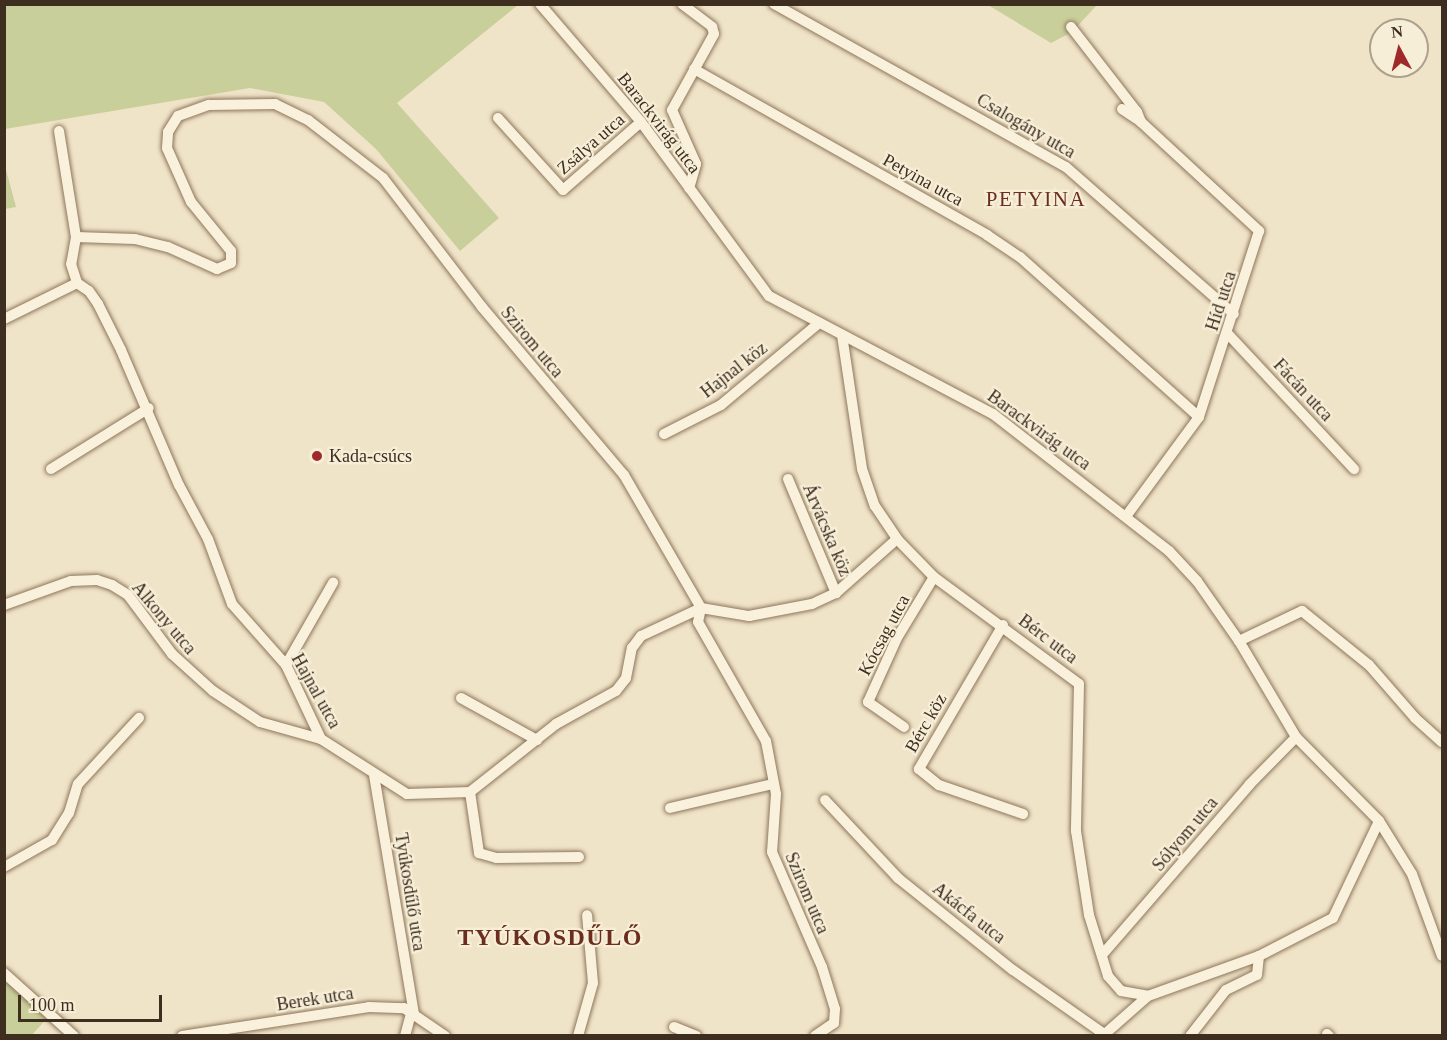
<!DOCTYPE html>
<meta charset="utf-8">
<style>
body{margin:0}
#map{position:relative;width:1447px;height:1040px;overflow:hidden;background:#f0e4c8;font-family:Georgia,serif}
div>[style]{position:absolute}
.green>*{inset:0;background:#c9cf9b}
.roads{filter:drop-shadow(0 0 2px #8d765c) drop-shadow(0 0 2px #8d765c)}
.street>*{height:10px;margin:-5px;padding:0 5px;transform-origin:5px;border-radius:5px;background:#faf1dc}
.dots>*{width:16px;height:16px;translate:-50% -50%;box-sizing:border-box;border:3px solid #f7eed8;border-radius:50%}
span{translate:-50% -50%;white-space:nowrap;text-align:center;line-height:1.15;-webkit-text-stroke:4.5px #f7eed8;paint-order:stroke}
.street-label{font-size:18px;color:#3d2e20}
.poi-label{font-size:18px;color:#3d2e20}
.left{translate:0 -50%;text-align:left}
.quarter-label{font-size:21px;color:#6b2e1e;letter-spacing:1.5px}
.district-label{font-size:24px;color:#6b2e1e;font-weight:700;letter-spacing:1.5px}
.frame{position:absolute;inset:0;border:6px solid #3d2e20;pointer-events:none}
.north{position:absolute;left:1369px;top:18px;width:60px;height:60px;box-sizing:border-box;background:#f7eed8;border:2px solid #ada18e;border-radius:50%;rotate:353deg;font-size:16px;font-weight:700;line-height:24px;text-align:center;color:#3d2e20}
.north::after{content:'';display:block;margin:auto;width:21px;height:27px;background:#9e2a2b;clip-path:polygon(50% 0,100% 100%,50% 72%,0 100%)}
.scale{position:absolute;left:18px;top:995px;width:144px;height:27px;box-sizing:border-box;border:3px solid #3d2e20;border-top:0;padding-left:8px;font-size:18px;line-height:21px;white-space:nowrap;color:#3d2e20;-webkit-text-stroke:4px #f7eed8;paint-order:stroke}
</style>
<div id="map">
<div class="green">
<i style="clip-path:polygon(5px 4px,518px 5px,397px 103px,499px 218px,460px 251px,376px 149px,324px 102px,250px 88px,5px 129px)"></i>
<i style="clip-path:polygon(988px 5px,1097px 5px,1072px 32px,1051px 43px)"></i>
<i style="clip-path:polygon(4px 162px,16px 207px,5px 209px,4px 209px)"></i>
<i style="clip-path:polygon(4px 973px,50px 1015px,32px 1035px,5px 1035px)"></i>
</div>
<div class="roads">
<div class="street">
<i style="left:540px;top:4px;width:155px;rotate:49.4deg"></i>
<i style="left:641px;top:122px;width:216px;rotate:53.7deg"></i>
<i style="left:769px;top:296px;width:253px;rotate:27.8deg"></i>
<i style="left:993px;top:414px;width:223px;rotate:37.9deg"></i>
<i style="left:1169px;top:551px;width:41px;rotate:47deg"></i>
<i style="left:1197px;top:581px;width:73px;rotate:55deg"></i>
<i style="left:1239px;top:641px;width:112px;rotate:59.3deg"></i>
<i style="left:1296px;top:737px;width:118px;rotate:45.3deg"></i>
<i style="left:1379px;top:821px;width:62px;rotate:58.1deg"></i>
<i style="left:1412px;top:874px;width:87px;rotate:69.9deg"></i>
<i style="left:682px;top:4px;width:38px;rotate:37deg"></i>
<i style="left:712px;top:27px;width:7px;rotate:74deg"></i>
<i style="left:714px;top:34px;width:87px;rotate:118.9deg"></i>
<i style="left:672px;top:110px;width:59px;rotate:66deg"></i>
<i style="left:696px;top:164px;width:25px;rotate:106deg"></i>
<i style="left:774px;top:4px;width:334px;rotate:29.2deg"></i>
<i style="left:1066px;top:167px;width:223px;rotate:41.2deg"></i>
<i style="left:1071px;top:27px;width:108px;rotate:52.2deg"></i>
<i style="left:1137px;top:112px;width:11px;rotate:68deg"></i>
<i style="left:1141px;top:122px;width:161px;rotate:42.7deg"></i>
<i style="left:1259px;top:231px;width:195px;rotate:107.9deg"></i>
<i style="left:1199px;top:417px;width:122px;rotate:126.3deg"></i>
<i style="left:694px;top:69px;width:337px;rotate:29.5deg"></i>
<i style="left:987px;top:235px;width:40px;rotate:34deg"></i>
<i style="left:1020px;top:257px;width:240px;rotate:41.8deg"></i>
<i style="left:1122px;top:109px;width:23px;rotate:34deg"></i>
<i style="left:498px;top:118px;width:97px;rotate:47.9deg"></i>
<i style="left:563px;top:190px;width:103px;rotate:-41.1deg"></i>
<i style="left:59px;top:131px;width:107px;rotate:80.9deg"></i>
<i style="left:76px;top:237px;width:27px;rotate:100deg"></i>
<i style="left:71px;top:264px;width:20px;rotate:72deg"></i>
<i style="left:76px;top:237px;width:59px;rotate:1.9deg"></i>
<i style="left:135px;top:239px;width:34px;rotate:14deg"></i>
<i style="left:168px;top:247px;width:54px;rotate:24.2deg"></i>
<i style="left:217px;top:269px;width:15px;rotate:-23deg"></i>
<i style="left:231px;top:263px;width:12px;rotate:-90deg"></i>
<i style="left:231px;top:251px;width:63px;rotate:-129.2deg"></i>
<i style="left:191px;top:202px;width:59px;rotate:-114deg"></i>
<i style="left:167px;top:148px;width:16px;rotate:-86deg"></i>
<i style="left:168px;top:132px;width:19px;rotate:-58deg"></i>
<i style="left:178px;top:116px;width:33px;rotate:-20deg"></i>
<i style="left:209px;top:105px;width:66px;rotate:-0.9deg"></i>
<i style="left:275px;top:104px;width:37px;rotate:26deg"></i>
<i style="left:308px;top:120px;width:95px;rotate:37.7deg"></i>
<i style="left:383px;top:178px;width:163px;rotate:52.5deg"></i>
<i style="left:482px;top:307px;width:220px;rotate:49.8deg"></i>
<i style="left:624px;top:475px;width:154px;rotate:59.9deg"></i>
<i style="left:701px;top:608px;width:14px;rotate:102deg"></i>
<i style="left:698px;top:622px;width:137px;rotate:60.3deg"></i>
<i style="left:766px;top:741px;width:54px;rotate:79.3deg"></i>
<i style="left:776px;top:794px;width:58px;rotate:93.9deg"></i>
<i style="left:772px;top:852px;width:125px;rotate:66.5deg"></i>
<i style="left:822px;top:967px;width:44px;rotate:72.8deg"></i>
<i style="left:835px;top:1009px;width:14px;rotate:94deg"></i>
<i style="left:834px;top:1023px;width:23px;rotate:146deg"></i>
<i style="left:77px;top:283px;width:14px;rotate:34deg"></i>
<i style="left:89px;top:291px;width:16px;rotate:55deg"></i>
<i style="left:98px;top:304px;width:51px;rotate:63.4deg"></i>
<i style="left:121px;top:350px;width:147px;rotate:66.8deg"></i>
<i style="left:179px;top:485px;width:61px;rotate:61.8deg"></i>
<i style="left:208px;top:539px;width:69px;rotate:69.7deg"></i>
<i style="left:232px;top:604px;width:81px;rotate:48.5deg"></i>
<i style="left:286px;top:665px;width:82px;rotate:64.7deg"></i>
<i style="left:321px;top:739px;width:102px;rotate:32.6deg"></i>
<i style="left:407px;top:794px;width:63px;rotate:-1.8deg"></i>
<i style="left:470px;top:792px;width:110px;rotate:-38.3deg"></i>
<i style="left:556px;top:724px;width:68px;rotate:-28.8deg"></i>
<i style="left:616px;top:691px;width:16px;rotate:-52deg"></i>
<i style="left:626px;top:678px;width:31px;rotate:-79deg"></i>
<i style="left:632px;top:648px;width:15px;rotate:-53deg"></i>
<i style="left:641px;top:636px;width:66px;rotate:-25deg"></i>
<i style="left:4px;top:319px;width:81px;rotate:-26.3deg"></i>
<i style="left:1228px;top:334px;width:185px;rotate:47deg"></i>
<i style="left:842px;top:335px;width:135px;rotate:81.5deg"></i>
<i style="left:862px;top:469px;width:39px;rotate:71deg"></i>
<i style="left:875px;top:506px;width:40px;rotate:56deg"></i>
<i style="left:897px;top:539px;width:53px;rotate:45.8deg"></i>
<i style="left:934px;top:577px;width:180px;rotate:36.4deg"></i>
<i style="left:1079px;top:684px;width:147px;rotate:91.2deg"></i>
<i style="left:1076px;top:831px;width:85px;rotate:81.2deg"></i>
<i style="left:1089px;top:915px;width:64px;rotate:72.7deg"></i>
<i style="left:1108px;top:976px;width:20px;rotate:49deg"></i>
<i style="left:1121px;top:991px;width:27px;rotate:10deg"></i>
<i style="left:1148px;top:996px;width:118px;rotate:-19.8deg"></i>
<i style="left:1259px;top:956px;width:83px;rotate:-27.2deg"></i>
<i style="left:1333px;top:918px;width:107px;rotate:-64.6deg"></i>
<i style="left:664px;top:434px;width:64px;rotate:-27deg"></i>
<i style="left:721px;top:405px;width:128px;rotate:-39.9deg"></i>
<i style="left:51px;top:469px;width:115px;rotate:-31.9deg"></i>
<i style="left:788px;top:479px;width:124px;rotate:67.2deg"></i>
<i style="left:4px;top:605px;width:71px;rotate:-19.7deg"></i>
<i style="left:71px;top:581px;width:26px;rotate:-2deg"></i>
<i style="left:97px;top:580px;width:16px;rotate:18deg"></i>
<i style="left:112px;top:585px;width:19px;rotate:32deg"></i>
<i style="left:128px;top:595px;width:74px;rotate:53.3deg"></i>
<i style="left:172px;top:654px;width:55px;rotate:42.1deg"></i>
<i style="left:213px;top:691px;width:56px;rotate:33.4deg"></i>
<i style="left:260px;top:722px;width:63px;rotate:15.6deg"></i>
<i style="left:701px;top:608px;width:49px;rotate:9.5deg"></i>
<i style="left:749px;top:616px;width:64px;rotate:-10.8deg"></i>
<i style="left:812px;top:604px;width:26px;rotate:-25deg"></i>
<i style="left:836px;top:593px;width:81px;rotate:-41.5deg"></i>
<i style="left:1003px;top:625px;width:167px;rotate:120.3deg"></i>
<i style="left:919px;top:769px;width:26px;rotate:39deg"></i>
<i style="left:939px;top:785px;width:89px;rotate:19deg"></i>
<i style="left:1239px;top:641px;width:70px;rotate:-25.5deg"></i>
<i style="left:1302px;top:611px;width:86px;rotate:38.9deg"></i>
<i style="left:1369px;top:665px;width:70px;rotate:49deg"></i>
<i style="left:1415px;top:718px;width:36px;rotate:42deg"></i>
<i style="left:286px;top:665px;width:95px;rotate:-60.2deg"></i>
<i style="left:461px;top:698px;width:87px;rotate:28.9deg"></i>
<i style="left:904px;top:727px;width:44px;rotate:-145.2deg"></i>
<i style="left:868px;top:702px;width:70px;rotate:-65.6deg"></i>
<i style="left:897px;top:638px;width:71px;rotate:-58.8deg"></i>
<i style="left:374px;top:775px;width:242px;rotate:80.5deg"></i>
<i style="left:470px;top:792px;width:62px;rotate:81.6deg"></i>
<i style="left:479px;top:853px;width:18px;rotate:16deg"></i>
<i style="left:496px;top:858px;width:83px;rotate:-0.7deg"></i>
<i style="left:825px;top:800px;width:107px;rotate:46.9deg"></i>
<i style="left:898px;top:878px;width:147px;rotate:38.7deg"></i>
<i style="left:1013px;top:970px;width:115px;rotate:35.1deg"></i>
<i style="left:670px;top:808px;width:106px;rotate:-13.1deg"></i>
<i style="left:4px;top:867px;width:55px;rotate:-29.4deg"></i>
<i style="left:52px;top:840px;width:32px;rotate:-58deg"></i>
<i style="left:69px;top:813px;width:30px;rotate:-73deg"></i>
<i style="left:78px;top:784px;width:90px;rotate:-47.3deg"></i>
<i style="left:1102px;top:955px;width:225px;rotate:-49.1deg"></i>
<i style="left:1249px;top:785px;width:67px;rotate:-45.6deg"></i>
<i style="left:4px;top:973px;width:94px;rotate:42deg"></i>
<i style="left:674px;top:1027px;width:24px;rotate:22deg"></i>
<i style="left:1106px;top:1033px;width:56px;rotate:-41.4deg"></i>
<i style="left:1327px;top:1034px;width:3px;rotate:45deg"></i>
<i style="left:182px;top:1036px;width:189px;rotate:-8.8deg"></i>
<i style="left:369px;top:1007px;width:35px;rotate:2deg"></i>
<i style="left:404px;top:1008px;width:50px;rotate:34.3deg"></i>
<i style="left:405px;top:1036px;width:24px;rotate:-75deg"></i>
<i style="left:578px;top:1036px;width:55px;rotate:-74.2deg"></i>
<i style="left:593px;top:983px;width:68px;rotate:-95deg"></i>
<i style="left:1190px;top:1036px;width:58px;rotate:-52deg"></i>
<i style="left:1226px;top:990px;width:34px;rotate:-26deg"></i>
<i style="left:1257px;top:975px;width:19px;rotate:-84deg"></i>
</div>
</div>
<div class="dots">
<i style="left:317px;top:456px;background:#9e2a2b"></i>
</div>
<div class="street-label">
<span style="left:659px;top:123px;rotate:52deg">Barackvirág utca</span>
<span style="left:1026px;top:126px;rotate:30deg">Csalogány utca</span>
<span style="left:591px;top:144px;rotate:-41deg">Zsálya utca</span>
<span style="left:923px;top:180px;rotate:29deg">Petyina utca</span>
<span style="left:1221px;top:301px;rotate:-72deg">Híd utca</span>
<span style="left:532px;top:342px;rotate:50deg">Szirom utca</span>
<span style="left:734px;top:370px;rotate:-38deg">Hajnal köz</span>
<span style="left:1303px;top:390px;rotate:47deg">Fácán utca</span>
<span style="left:1039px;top:430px;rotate:36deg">Barackvirág utca</span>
<span style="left:827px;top:530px;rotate:67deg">Árvácska köz</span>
<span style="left:164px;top:618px;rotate:50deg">Alkony utca</span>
<span style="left:884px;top:635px;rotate:-62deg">Kócsag utca</span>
<span style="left:1048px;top:639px;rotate:37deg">Bérc utca</span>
<span style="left:316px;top:691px;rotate:61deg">Hajnal utca</span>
<span style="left:926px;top:723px;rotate:-60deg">Bérc köz</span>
<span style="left:1185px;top:834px;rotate:-50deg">Sólyom utca</span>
<span style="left:410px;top:892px;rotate:81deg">Tyúkosdűlő utca</span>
<span style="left:807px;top:893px;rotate:67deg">Szirom utca</span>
<span style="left:969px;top:913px;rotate:38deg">Akácfa utca</span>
<span style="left:315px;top:999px;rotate:-9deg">Berek utca</span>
</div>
<div class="poi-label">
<span class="left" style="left:329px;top:456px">Kada-csúcs</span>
</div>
<div class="quarter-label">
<span style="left:1036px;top:199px">PETYINA</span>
</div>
<div class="district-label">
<span style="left:550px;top:938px">TYÚKOSDŰLŐ</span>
</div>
<div class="frame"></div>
<div class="north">N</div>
<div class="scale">100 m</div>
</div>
